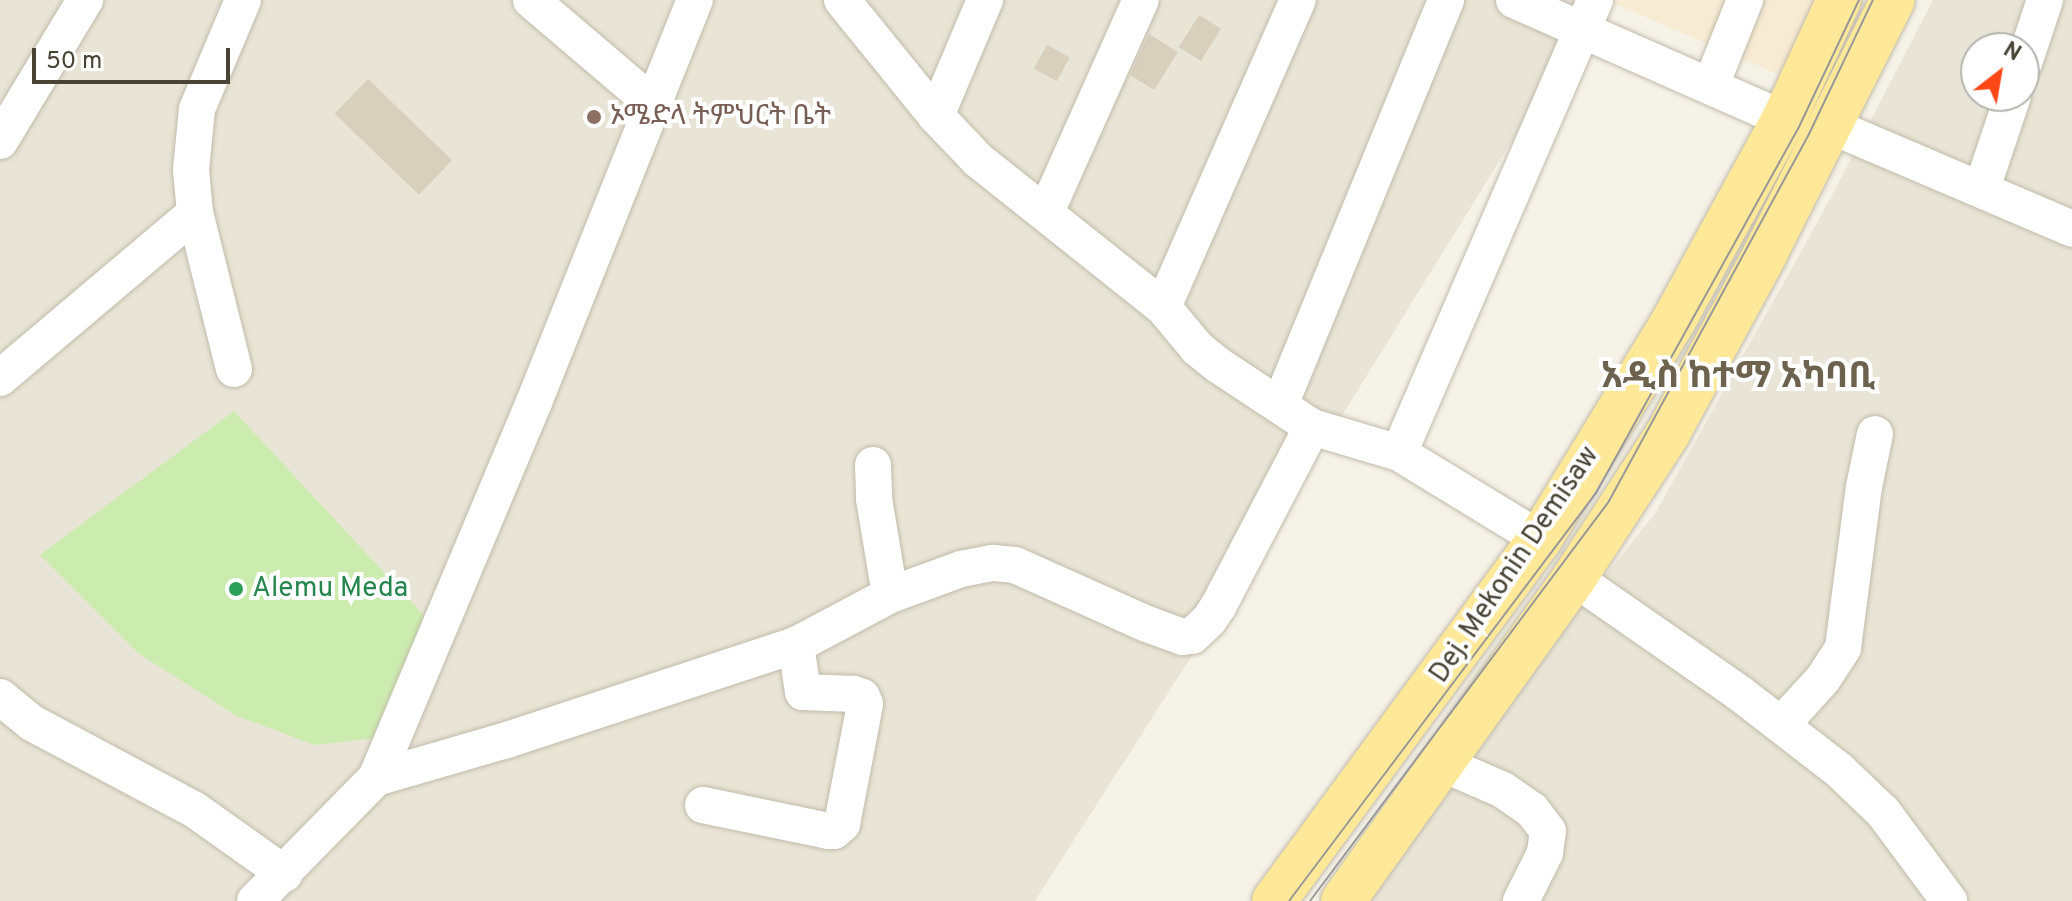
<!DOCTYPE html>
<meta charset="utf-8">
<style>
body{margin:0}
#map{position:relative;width:2072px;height:901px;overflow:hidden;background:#f5f2e8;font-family:Overpass,"Noto Sans Ethiopic",sans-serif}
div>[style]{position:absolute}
.residential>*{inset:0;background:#e9e5d6}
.commercial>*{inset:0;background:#f8ebd3}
.green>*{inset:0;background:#ccecaf}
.building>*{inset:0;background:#d8cfbd;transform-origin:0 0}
.roads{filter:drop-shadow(0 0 2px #c1bbaa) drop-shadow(0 0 2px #c1bbaa)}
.minor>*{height:36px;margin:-18px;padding:0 18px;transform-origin:18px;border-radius:18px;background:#fff}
.major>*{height:44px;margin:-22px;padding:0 22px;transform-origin:22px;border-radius:22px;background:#ffe998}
.tram>*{height:2px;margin:-1px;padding:0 1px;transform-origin:1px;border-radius:1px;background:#989898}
.dots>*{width:22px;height:22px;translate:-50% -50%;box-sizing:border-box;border:4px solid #fff;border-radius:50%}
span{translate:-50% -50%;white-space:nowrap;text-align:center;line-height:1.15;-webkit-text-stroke:8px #fff;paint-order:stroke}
.education-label{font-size:28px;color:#785e54}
.left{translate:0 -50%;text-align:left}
.street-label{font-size:28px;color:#494336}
.leisure-label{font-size:28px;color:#27864d}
.district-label{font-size:36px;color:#6d624d;font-weight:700}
.north{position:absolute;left:1960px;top:32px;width:80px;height:80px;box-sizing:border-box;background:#fff;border:2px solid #b6b4af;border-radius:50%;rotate:31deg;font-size:22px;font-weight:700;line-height:32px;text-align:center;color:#494336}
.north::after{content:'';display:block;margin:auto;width:28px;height:36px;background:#ff4816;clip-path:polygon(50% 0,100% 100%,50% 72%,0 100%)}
.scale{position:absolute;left:32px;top:48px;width:198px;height:36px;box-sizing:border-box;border:4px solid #494336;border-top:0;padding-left:10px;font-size:24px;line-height:28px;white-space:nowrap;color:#494336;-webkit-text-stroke:6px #fff;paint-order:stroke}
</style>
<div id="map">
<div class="residential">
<i style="clip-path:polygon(0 0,1599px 0,1244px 574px,1035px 901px,0 901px)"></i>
<i style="clip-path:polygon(evenodd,1933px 0,2072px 0,2072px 901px,1362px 901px,1560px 633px,1656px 512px,1829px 201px,1933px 0,1976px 48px,2024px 48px,2024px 96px,1976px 96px,1976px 48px)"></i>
</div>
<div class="commercial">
<i style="clip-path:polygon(1606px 0,1824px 0,1791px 80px)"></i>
</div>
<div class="green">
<i style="clip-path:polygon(234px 411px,430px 622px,376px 738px,315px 745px,237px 716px,138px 653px,40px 555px)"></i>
</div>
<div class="building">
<i style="left:1199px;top:15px;width:26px;height:38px;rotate:32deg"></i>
<i style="clip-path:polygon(1149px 34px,1178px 52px,1154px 90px,1130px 75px)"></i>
<i style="left:1047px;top:45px;width:26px;height:27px;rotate:29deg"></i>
<i style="left:368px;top:79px;width:117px;height:48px;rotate:44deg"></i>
</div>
<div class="roads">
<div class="minor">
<i style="left:531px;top:0;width:159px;rotate:40.4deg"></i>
<i style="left:842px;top:0;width:149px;rotate:51deg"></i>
<i style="left:936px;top:116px;width:61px;rotate:46.3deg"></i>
<i style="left:978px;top:160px;width:236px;rotate:38.5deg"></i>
<i style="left:1163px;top:307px;width:53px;rotate:50.3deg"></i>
<i style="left:1197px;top:348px;width:27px;rotate:39deg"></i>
<i style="left:1218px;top:365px;width:113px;rotate:33.4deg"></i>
<i style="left:1312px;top:427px;width:91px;rotate:16.6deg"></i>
<i style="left:1399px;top:453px;width:165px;rotate:31.4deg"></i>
<i style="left:1514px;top:0;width:295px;rotate:23.8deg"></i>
<i style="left:2024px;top:63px;width:66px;rotate:-71.6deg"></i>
<i style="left:1711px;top:85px;width:92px;rotate:-68.2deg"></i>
<i style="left:936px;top:116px;width:126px;rotate:-67.1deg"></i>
<i style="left:1831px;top:126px;width:262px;rotate:23.1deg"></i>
<i style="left:0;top:141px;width:165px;rotate:-58.9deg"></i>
<i style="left:1982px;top:188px;width:97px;rotate:-71.4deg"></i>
<i style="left:1046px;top:212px;width:232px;rotate:-65.9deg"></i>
<i style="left:1163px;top:307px;width:335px;rotate:-66.3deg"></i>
<i style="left:234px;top:369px;width:161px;rotate:-104deg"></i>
<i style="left:195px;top:213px;width:43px;rotate:-95.3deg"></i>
<i style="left:191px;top:170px;width:61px;rotate:-84.4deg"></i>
<i style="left:197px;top:109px;width:118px;rotate:-67.1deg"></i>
<i style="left:0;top:378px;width:255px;rotate:-40.2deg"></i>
<i style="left:1280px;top:405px;width:438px;rotate:-67.7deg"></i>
<i style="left:1399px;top:453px;width:494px;rotate:-66.6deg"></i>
<i style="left:873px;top:465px;width:34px;rotate:88deg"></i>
<i style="left:874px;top:499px;width:97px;rotate:80.5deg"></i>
<i style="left:1574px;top:578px;width:200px;rotate:34.8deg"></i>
<i style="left:1738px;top:692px;width:128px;rotate:37.7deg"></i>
<i style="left:1839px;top:770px;width:61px;rotate:43.7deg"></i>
<i style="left:1883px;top:812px;width:111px;rotate:53.4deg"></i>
<i style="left:0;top:697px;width:41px;rotate:39.1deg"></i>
<i style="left:32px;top:723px;width:185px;rotate:28.1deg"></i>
<i style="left:195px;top:810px;width:110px;rotate:35.4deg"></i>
<i style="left:1781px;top:725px;width:62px;rotate:-47.6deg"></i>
<i style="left:1823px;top:679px;width:37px;rotate:-57deg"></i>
<i style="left:1843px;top:648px;width:162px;rotate:-82.6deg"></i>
<i style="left:1864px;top:487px;width:54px;rotate:-78.3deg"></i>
<i style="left:1443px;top:764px;width:65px;rotate:23.4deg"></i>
<i style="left:1503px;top:790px;width:35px;rotate:35deg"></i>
<i style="left:1532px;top:810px;width:26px;rotate:53deg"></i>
<i style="left:1548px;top:831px;width:22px;rotate:98deg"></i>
<i style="left:1545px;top:853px;width:54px;rotate:116.6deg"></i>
<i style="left:376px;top:778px;width:136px;rotate:-16.2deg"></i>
<i style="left:507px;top:740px;width:304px;rotate:-18.2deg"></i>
<i style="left:796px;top:645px;width:106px;rotate:-28deg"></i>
<i style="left:890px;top:595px;width:76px;rotate:-20.1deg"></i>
<i style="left:961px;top:569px;width:33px;rotate:-11deg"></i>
<i style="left:993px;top:563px;width:22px;rotate:5deg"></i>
<i style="left:1015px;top:565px;width:145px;rotate:24.1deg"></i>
<i style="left:1147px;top:624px;width:37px;rotate:20deg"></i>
<i style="left:1182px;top:637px;width:10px;rotate:-6deg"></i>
<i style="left:1192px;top:636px;width:23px;rotate:-43deg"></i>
<i style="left:1209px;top:620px;width:18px;rotate:-56deg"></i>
<i style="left:1219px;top:605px;width:201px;rotate:-62.4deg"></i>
<i style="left:703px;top:805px;width:129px;rotate:11.7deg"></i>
<i style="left:829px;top:831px;width:5px"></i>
<i style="left:834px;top:831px;width:11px;rotate:-41deg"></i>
<i style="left:842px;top:824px;width:122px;rotate:-79.1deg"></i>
<i style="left:865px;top:704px;width:8px;rotate:-113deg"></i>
<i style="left:862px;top:697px;width:9px;rotate:-159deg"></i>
<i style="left:854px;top:694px;width:51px;rotate:-177.8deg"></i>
<i style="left:803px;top:692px;width:48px;rotate:-98.5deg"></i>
<i style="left:255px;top:901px;width:173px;rotate:-45.5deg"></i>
<i style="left:376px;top:778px;width:408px;rotate:-67.2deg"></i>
<i style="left:534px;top:402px;width:433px;rotate:-68.2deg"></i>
</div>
<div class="major">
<i style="left:1274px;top:901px;width:449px;rotate:-53.7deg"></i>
<i style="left:1540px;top:539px;width:257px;rotate:-58.5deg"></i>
<i style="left:1674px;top:320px;width:229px;rotate:-61.3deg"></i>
<i style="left:1784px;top:119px;width:131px;rotate:-65.2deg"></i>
<i style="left:1343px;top:901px;width:397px;rotate:-54.4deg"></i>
<i style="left:1574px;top:578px;width:173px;rotate:-57deg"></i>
<i style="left:1668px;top:433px;width:204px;rotate:-61.5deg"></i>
<i style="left:1765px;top:254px;width:284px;rotate:-63.3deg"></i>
</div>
</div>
<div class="tram">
<i style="left:1289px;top:901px;width:511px;rotate:-53.04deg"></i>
<i style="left:1596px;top:493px;width:416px;rotate:-61deg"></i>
<i style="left:1798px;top:129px;width:143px;rotate:-64.7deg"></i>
<i style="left:1310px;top:901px;width:499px;rotate:-53.2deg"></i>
<i style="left:1609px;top:501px;width:418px;rotate:-61.4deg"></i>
<i style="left:1809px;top:134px;width:148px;rotate:-64.5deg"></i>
</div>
<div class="dots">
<i style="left:594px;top:117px;background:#8d6e63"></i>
<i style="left:236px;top:589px;background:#2e9e5b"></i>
</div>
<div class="education-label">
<span class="left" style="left:610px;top:117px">ኦሜድላ ትምህርት ቤት</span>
</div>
<div class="street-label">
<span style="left:1515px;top:565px;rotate:-56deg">Dej. Mekonin Demisaw</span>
</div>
<div class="leisure-label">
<span class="left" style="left:252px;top:589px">Alemu Meda</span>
</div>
<div class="district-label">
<span style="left:1738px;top:379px">አዲስ ከተማ አካባቢ</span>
</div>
<div class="north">N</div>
<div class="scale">50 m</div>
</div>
